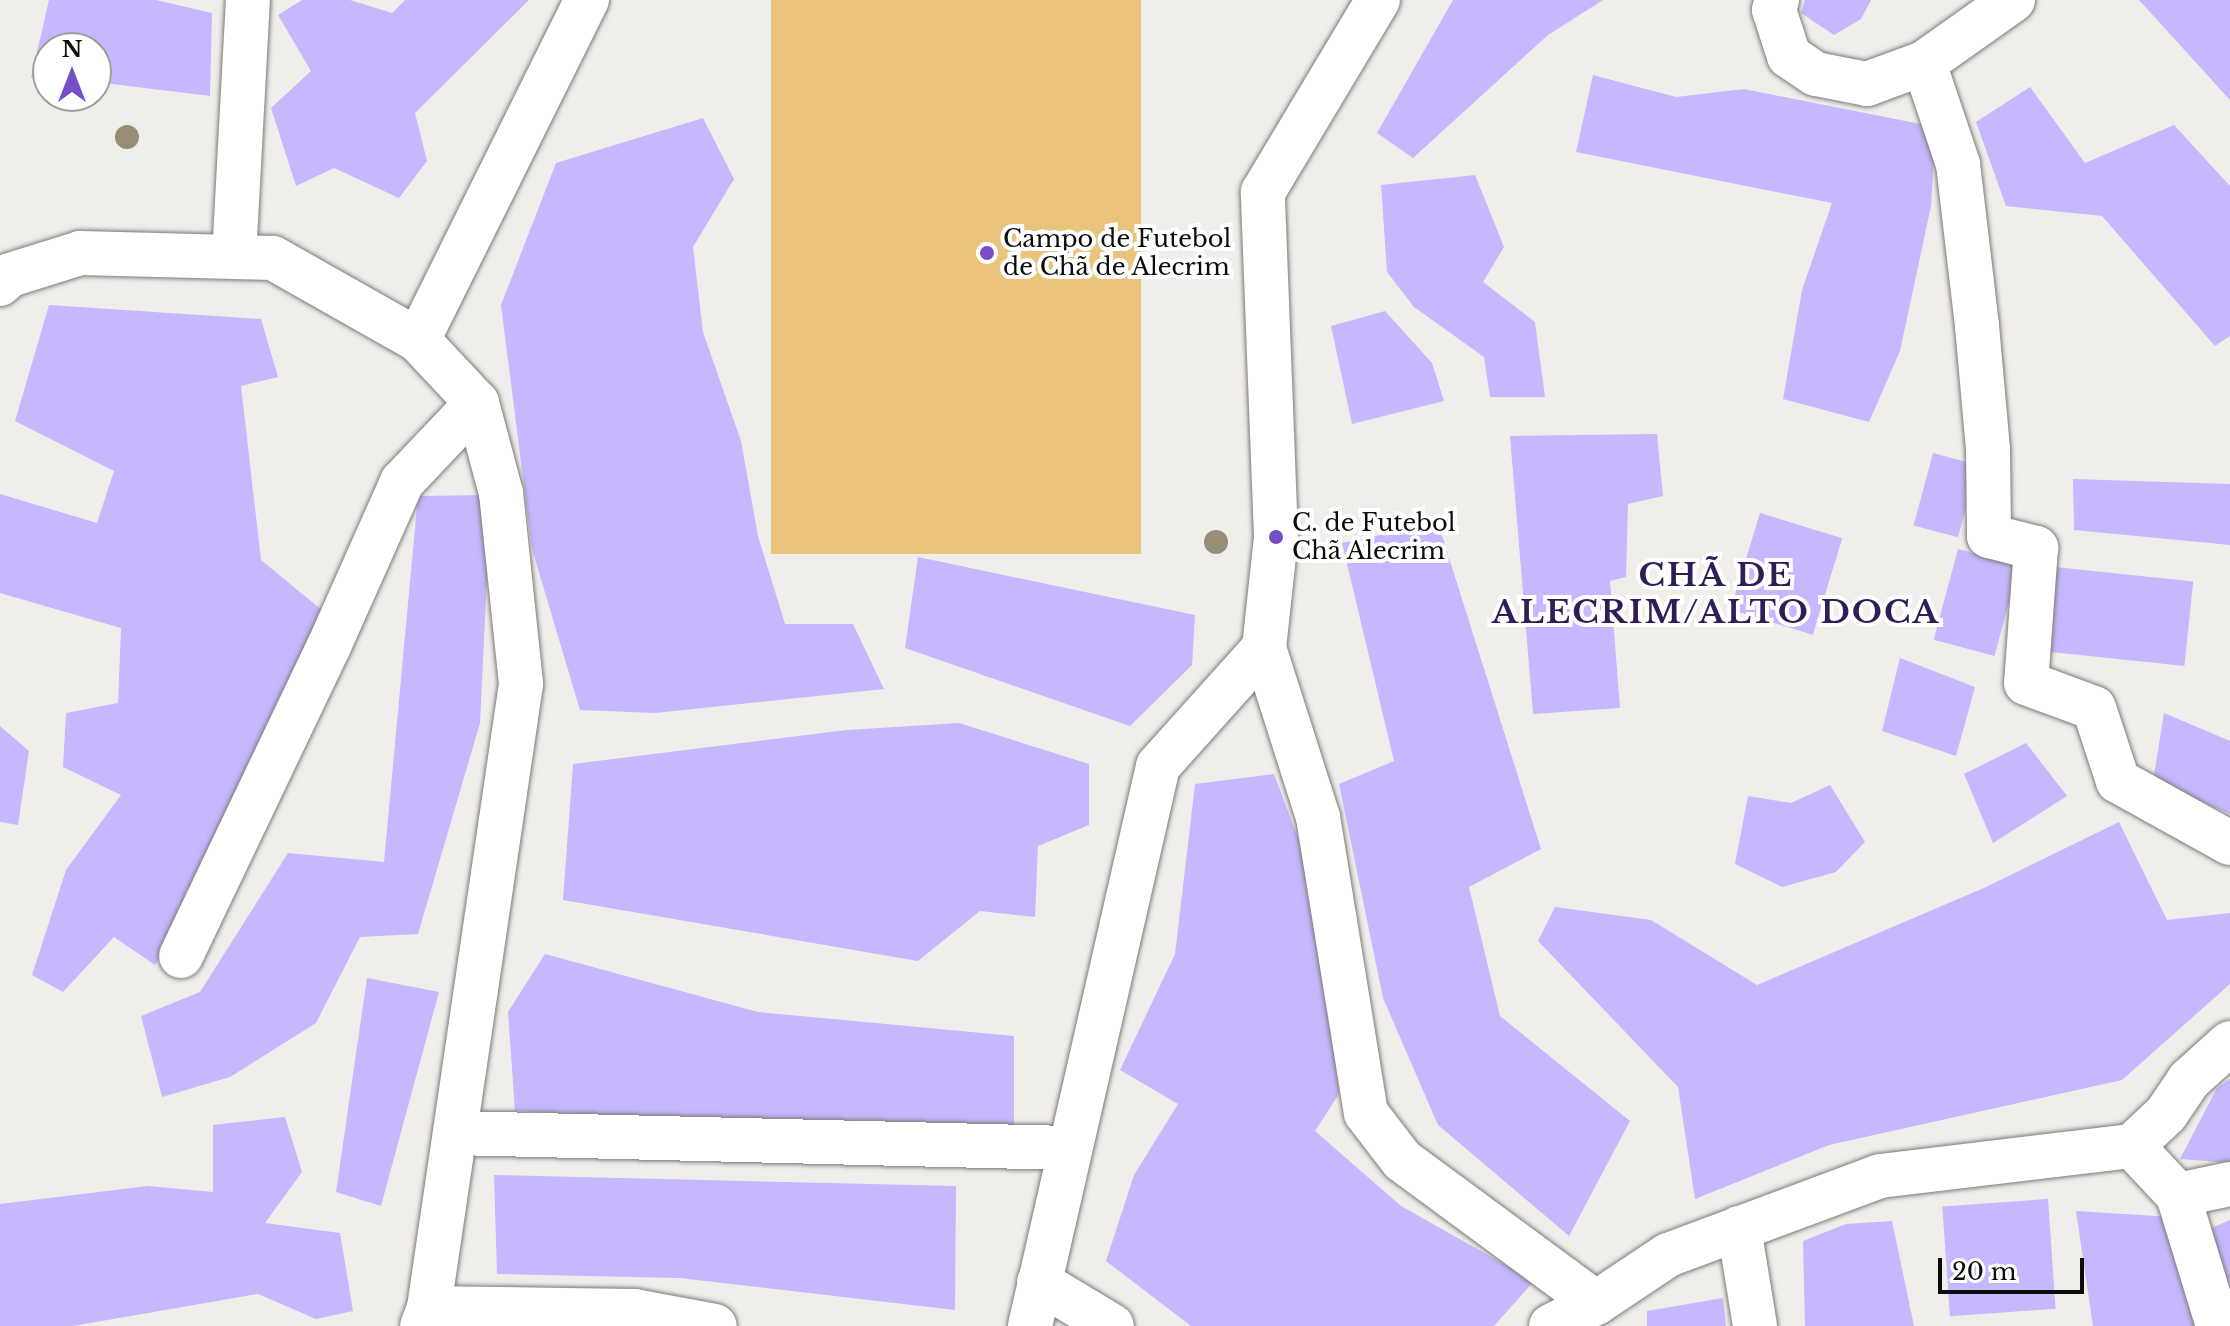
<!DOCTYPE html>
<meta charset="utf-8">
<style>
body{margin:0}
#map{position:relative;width:2230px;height:1326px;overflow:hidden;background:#f0eeeb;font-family:"Libre Baskerville",serif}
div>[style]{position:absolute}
.green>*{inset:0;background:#eac47d;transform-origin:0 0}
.building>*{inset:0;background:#c7b7fe;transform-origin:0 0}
.roads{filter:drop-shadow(0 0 2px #7c7a77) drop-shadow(0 0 2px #7c7a77)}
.minor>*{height:44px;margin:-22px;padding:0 22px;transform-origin:22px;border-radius:22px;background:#fff}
.trees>*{width:24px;height:24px;margin:-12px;border-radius:50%;background:#978c75}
.dots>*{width:22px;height:22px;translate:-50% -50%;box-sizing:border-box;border:4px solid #fff;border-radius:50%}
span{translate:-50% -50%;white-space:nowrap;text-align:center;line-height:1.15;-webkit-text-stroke:8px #fff;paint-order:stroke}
.poi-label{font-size:24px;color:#0c0c0b}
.left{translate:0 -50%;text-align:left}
.district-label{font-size:32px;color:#301d57;font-weight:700;letter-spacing:2px}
.north{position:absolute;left:32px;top:32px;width:80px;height:80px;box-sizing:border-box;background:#fff;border:2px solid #9e9e9d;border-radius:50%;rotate:0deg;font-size:22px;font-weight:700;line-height:32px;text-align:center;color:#0c0c0b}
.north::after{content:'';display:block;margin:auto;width:28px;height:36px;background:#764fc8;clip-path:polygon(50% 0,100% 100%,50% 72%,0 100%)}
.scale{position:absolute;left:1938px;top:1258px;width:146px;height:36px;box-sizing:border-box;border:4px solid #0c0c0b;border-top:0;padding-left:10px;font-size:24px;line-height:28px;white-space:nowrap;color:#0c0c0b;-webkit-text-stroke:6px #fff;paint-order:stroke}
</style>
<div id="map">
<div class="green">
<i style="left:771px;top:0;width:370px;height:554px"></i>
</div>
<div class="building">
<i style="clip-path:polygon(49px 0,156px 0,212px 13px,210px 96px,96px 82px,96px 48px,48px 48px,48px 79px,31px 78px)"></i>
<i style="clip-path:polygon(302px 0,350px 0,392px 13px,405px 0,529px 0,415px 113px,427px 161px,399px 198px,334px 168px,296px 186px,271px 108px,311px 71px,278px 15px)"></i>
<i style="clip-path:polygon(1453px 0,1603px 0,1548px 35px,1413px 158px,1377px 133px)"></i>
<i style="clip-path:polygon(1805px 0,1871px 0,1861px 19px,1834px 35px,1801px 13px)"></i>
<i style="clip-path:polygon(2139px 0,2230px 0,2230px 100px)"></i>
<i style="clip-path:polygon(1593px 75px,1676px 97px,1744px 89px,1936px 127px,1931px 206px,1900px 351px,1869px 422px,1783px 399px,1802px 290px,1832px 203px,1576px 152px)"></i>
<i style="clip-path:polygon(2030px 87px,2085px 163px,2174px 125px,2230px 186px,2230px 336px,2215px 346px,2102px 216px,2006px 206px,1976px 122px)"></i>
<i style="clip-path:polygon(703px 118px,734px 179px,693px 247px,703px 332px,741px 441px,758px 536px,785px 624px,853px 624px,884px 689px,655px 713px,580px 710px,532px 549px,501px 305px,556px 163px)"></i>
<i style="clip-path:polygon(1475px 175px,1504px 247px,1483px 282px,1535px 322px,1545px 397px,1490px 397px,1484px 357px,1414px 307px,1387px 272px,1381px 185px)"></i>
<i style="clip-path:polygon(49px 305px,261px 319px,278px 377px,241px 386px,261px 560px,323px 611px,203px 890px,155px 965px,114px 937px,63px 992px,32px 975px,66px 870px,121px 795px,63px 767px,66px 713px,118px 703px,121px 628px,0 593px,0 494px,97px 523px,114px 471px,15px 421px)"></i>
<i style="clip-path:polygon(1385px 311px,1432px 363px,1444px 401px,1352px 424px,1331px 326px)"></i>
<i style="clip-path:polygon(1657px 434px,1663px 496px,1628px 504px,1626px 577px,1610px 581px,1620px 708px,1533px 714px,1510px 436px)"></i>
<i style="left:1933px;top:453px;width:46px;height:75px;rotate:15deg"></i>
<i style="clip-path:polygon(2073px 479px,2230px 484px,2230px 545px,2074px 530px)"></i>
<i style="clip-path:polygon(491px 495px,480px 723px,418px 934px,360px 937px,316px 1023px,230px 1077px,162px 1097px,141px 1016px,200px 992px,288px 853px,384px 862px,418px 496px)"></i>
<i style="left:1760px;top:513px;width:86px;height:101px;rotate:17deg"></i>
<i style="clip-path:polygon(1438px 523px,1541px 849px,1469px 887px,1500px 1016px,1630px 1121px,1569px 1236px,1438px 1125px,1383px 998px,1339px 784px,1394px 761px,1342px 543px)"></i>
<i style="left:1958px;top:549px;width:63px;height:94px;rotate:15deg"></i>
<i style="clip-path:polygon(918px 557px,1195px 615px,1192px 665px,1130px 726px,905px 648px)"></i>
<i style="left:2055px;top:567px;width:139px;height:85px;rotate:6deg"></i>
<i style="clip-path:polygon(1900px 658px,1975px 687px,1956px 756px,1882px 731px)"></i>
<i style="clip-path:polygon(2164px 713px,2230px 741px,2230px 814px,2153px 781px)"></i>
<i style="clip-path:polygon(959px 723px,1089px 764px,1089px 825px,1038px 846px,1035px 917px,980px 911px,918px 961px,563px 900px,573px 764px,847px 730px)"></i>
<i style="clip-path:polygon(0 726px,29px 751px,18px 825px,0 822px)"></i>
<i style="clip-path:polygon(2026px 743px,2067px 796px,1993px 843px,1964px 774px)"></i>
<i style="clip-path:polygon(1274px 774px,1315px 883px,1339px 1094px,1315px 1131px,1401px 1206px,1534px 1281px,1494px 1326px,1191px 1326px,1106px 1261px,1134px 1175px,1178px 1104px,1120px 1070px,1175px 954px,1195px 784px)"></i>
<i style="clip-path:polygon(1830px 785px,1865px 842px,1836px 872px,1782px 887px,1735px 864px,1748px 796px,1791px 803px)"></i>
<i style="clip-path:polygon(2119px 822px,2167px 920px,2230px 913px,2230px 984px,2122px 1080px,1829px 1145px,1695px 1199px,1678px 1087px,1538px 941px,1555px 907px,1651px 920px,1757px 985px,1986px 887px)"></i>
<i style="clip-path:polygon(545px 954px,758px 1012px,1014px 1036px,1014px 1134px,515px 1111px,508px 1012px)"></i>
<i style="clip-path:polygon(367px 978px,439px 992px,381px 1206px,336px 1192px)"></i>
<i style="clip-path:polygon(2230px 1079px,2230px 1163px,2180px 1159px,2217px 1088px)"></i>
<i style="clip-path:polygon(285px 1117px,302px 1172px,265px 1223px,340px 1233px,353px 1311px,316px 1319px,258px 1294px,73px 1326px,0 1326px,0 1204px,148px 1186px,213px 1192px,213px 1125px)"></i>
<i style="clip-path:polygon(494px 1175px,956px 1186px,955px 1310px,679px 1278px,497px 1274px)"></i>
<i style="left:2048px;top:1199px;width:110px;height:106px;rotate:86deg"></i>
<i style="clip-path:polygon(2076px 1211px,2172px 1217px,2205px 1326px,2093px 1326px)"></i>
<i style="clip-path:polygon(2230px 1220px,2230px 1295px,2200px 1233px)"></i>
<i style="clip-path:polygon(1892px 1221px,1914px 1326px,1805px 1326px,1803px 1241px,1846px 1224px)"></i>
<i style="clip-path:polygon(1723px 1298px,1726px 1326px,1647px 1326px,1647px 1311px)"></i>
</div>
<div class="roads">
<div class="minor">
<i style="left:1777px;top:0;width:10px;rotate:107deg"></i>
<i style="left:1774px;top:10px;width:48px;rotate:71.9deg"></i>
<i style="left:1789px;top:56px;width:32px;rotate:34deg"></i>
<i style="left:1816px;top:74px;width:52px;rotate:11.1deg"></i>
<i style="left:1867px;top:84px;width:61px;rotate:-20.2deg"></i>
<i style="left:1924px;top:63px;width:109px;rotate:-35.3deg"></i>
<i style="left:1924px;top:63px;width:107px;rotate:71.4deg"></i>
<i style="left:1958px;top:164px;width:163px;rotate:83.3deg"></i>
<i style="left:1977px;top:326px;width:124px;rotate:84.9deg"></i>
<i style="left:1988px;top:450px;width:86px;rotate:89.3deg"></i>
<i style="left:1989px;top:536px;width:49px;rotate:14.3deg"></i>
<i style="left:2036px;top:548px;width:135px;rotate:94.2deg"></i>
<i style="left:2026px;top:683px;width:72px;rotate:20.2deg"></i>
<i style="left:2094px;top:708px;width:77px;rotate:71.8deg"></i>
<i style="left:2118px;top:781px;width:128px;rotate:29deg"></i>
<i style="left:234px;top:257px;width:257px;rotate:-86.9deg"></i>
<i style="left:0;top:284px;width:13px;rotate:-42deg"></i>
<i style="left:10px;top:275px;width:73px;rotate:-17.4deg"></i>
<i style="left:80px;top:253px;width:193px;rotate:1.5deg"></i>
<i style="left:273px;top:258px;width:167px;rotate:29.5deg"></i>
<i style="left:418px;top:340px;width:86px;rotate:46.9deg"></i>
<i style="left:477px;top:403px;width:93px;rotate:75.1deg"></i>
<i style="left:501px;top:493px;width:192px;rotate:84deg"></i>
<i style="left:521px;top:684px;width:631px;rotate:98.39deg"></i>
<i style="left:429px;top:1308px;width:19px;rotate:111deg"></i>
<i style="left:418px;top:340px;width:380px;rotate:-63.6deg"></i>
<i style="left:1264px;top:648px;width:177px;rotate:72.3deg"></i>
<i style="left:1318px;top:817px;width:300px;rotate:80.8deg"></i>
<i style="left:1366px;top:1113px;width:59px;rotate:52.5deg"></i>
<i style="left:1402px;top:1160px;width:241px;rotate:36.4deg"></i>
<i style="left:181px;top:956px;width:344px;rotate:-64.5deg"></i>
<i style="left:329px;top:646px;width:180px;rotate:-66deg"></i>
<i style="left:402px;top:482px;width:109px;rotate:-46.5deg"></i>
<i style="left:455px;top:1133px;width:615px;rotate:1.4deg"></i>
<i style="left:2132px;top:1146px;width:67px;rotate:46.8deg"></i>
<i style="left:2178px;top:1195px;width:53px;rotate:-11.9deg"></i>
<i style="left:2178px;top:1195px;width:137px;rotate:73deg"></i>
<i style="left:1739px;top:1228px;width:99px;rotate:80.7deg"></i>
<i style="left:1039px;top:1282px;width:85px;rotate:31.1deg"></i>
<i style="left:429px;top:1308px;width:206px;rotate:0.8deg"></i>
<i style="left:635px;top:1311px;width:81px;rotate:10.6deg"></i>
<i style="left:1030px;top:1326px;width:574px;rotate:-77.12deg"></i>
<i style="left:1158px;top:766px;width:159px;rotate:-48.1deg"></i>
<i style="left:1264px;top:648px;width:112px;rotate:-83.8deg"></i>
<i style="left:1276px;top:537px;width:345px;rotate:-92.2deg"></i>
<i style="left:1263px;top:192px;width:224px;rotate:-59.1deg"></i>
<i style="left:1551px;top:1326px;width:51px;rotate:-27.1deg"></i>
<i style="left:1596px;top:1303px;width:87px;rotate:-33.7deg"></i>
<i style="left:1668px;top:1255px;width:226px;rotate:-20.4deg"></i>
<i style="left:1880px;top:1176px;width:254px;rotate:-6.8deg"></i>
<i style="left:2132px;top:1146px;width:47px;rotate:-43.3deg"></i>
<i style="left:2166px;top:1114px;width:41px;rotate:-55.9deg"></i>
<i style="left:2189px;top:1080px;width:55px;rotate:-42.1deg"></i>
</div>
</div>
<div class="trees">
<i style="left:127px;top:137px"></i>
<i style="left:1216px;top:542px"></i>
</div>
<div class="dots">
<i style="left:987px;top:253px;background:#764fc8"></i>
<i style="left:1276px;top:537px;background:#764fc8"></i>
</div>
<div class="poi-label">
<span class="left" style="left:1003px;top:253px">Campo de Futebol<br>de Chã de Alecrim</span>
<span class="left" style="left:1292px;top:537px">C. de Futebol<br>Chã Alecrim</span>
</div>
<div class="district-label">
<span style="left:1716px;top:594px">CHÃ DE<br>ALECRIM/ALTO DOCA</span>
</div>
<div class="north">N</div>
<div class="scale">20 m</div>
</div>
